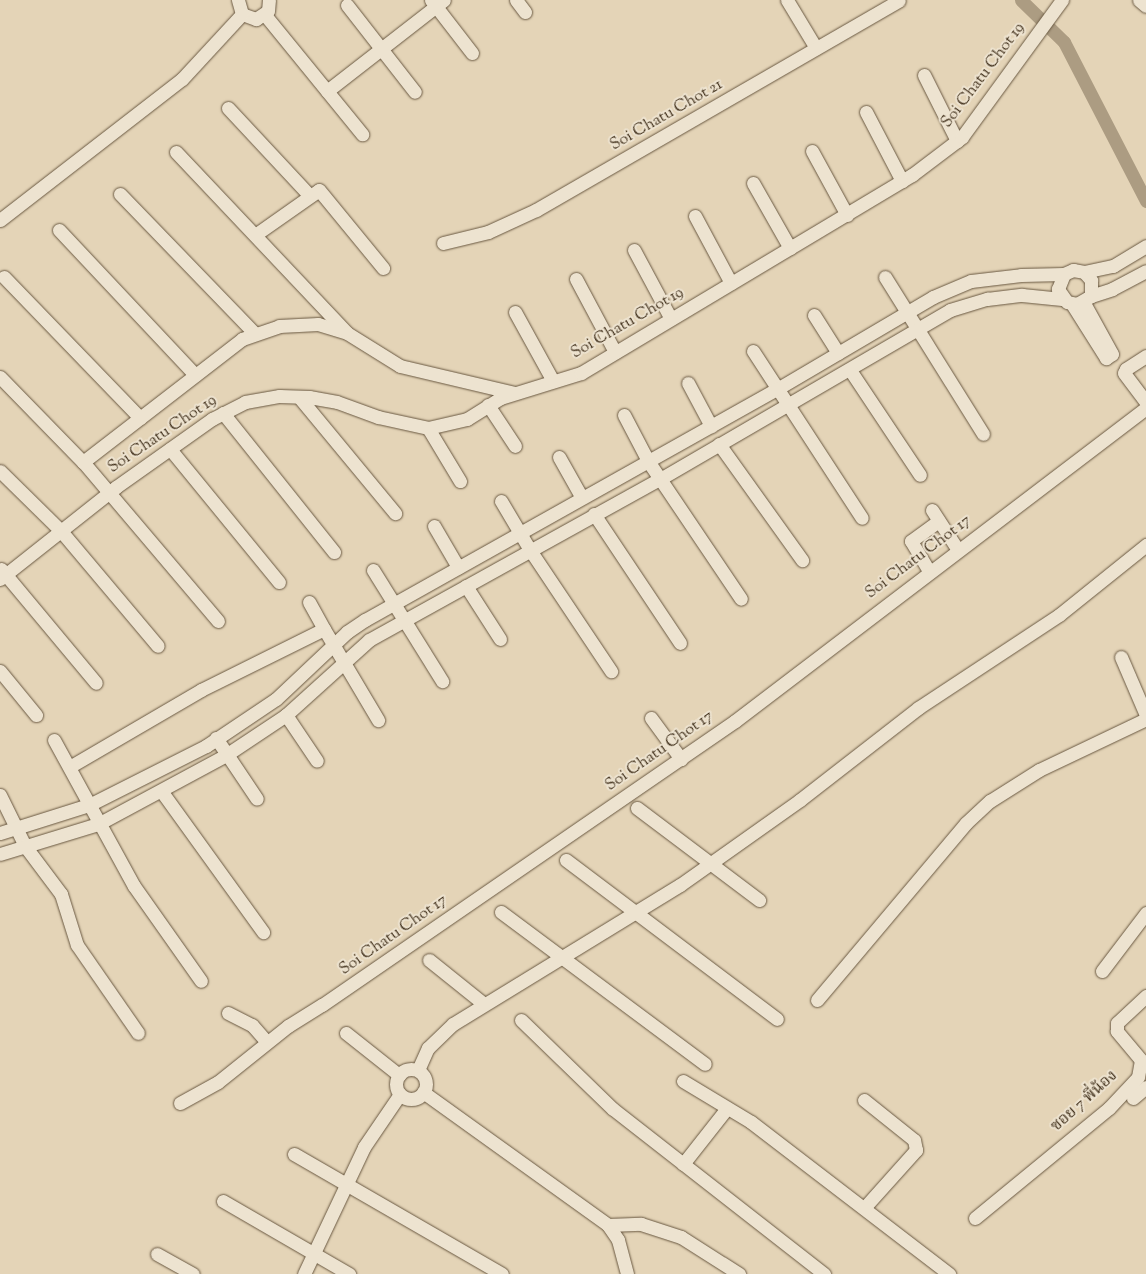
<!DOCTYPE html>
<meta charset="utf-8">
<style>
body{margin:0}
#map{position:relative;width:1146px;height:1274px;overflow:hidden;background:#e4d4b7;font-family:"Sorts Mill Goudy","Noto Serif Thai",serif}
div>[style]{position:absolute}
.canal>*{height:13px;margin:-6.5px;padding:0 6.5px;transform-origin:6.5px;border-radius:6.5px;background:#ac9c82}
.roads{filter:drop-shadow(0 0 1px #695841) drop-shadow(0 0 1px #695841)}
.minor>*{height:13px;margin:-6.5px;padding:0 6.5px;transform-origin:6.5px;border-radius:6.5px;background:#ede3d0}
.minor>.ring{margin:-6.5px;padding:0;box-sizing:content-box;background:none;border:13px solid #ede3d0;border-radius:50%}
span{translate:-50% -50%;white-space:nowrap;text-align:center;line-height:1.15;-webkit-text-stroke:4px #ede3d0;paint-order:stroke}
.street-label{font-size:16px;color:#402f1a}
</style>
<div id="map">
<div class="canal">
<i style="left:1021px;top:0;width:60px;rotate:44.3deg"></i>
<i style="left:1064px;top:42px;width:179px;rotate:62.7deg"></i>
</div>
<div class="roads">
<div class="minor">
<i style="left:238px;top:0;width:15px;rotate:74deg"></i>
<i style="left:242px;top:14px;width:15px;rotate:20deg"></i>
<i style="left:256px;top:19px;width:14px;rotate:-34deg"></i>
<i style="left:268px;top:11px;width:11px;rotate:-85deg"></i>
<i style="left:431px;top:0;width:67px;rotate:52.3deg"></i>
<i style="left:516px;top:0;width:15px;rotate:53deg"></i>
<i style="left:787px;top:0;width:56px;rotate:58.9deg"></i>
<i style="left:1139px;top:0;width:9px;rotate:41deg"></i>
<i style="left:347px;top:5px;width:110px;rotate:52deg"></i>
<i style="left:265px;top:15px;width:154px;rotate:50.8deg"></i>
<i style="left:924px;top:75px;width:74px;rotate:63.4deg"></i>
<i style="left:327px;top:91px;width:148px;rotate:-37.9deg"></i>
<i style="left:228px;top:108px;width:120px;rotate:47deg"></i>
<i style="left:866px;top:112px;width:78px;rotate:62.4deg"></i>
<i style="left:812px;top:151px;width:73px;rotate:61.3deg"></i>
<i style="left:176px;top:152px;width:248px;rotate:46.6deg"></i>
<i style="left:753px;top:183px;width:75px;rotate:60.4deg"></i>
<i style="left:120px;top:194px;width:194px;rotate:46deg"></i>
<i style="left:695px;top:216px;width:76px;rotate:61.8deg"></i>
<i style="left:0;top:220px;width:230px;rotate:-37.8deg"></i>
<i style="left:182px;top:79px;width:88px;rotate:-47.3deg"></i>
<i style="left:59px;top:230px;width:199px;rotate:46.8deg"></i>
<i style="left:255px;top:235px;width:78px;rotate:-35.1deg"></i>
<i style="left:319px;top:190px;width:101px;rotate:50.6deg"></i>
<i style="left:443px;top:243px;width:46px;rotate:-13.7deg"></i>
<i style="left:488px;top:232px;width:53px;rotate:-24.6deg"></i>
<i style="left:536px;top:210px;width:419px;rotate:-30deg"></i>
<i style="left:634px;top:250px;width:78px;rotate:61.8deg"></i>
<i style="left:1084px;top:272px;width:11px;rotate:49deg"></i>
<i style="left:1091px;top:280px;width:16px;rotate:90deg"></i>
<i style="left:1091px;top:296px;width:16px;rotate:150deg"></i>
<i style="left:1077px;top:304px;width:10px;rotate:-169deg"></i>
<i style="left:1067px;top:302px;width:16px;rotate:-125deg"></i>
<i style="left:1058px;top:289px;width:16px;rotate:-68deg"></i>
<i style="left:1064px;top:274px;width:10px;rotate:-24deg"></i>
<i style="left:1073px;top:270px;width:11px;rotate:10deg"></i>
<i style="left:1084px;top:272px;width:30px;rotate:-12deg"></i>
<i style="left:1113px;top:266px;width:39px;rotate:-31deg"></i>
<i style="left:4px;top:277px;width:196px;rotate:46deg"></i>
<i style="left:885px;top:277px;width:185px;rotate:58deg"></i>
<i style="left:576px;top:279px;width:83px;rotate:61.9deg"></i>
<i style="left:1091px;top:296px;width:22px;rotate:-18deg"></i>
<i style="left:1112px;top:289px;width:38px;rotate:-28deg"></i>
<i style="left:1072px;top:304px;width:64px;rotate:57.8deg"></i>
<i style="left:1106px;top:358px;width:7px;rotate:-34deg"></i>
<i style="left:1112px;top:354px;width:58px;rotate:-118.8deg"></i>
<i style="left:515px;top:312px;width:79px;rotate:61.2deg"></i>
<i style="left:814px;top:315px;width:45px;rotate:57.7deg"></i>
<i style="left:753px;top:351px;width:199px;rotate:56.9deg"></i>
<i style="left:1146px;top:356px;width:24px;rotate:147deg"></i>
<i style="left:1126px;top:369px;width:4px;rotate:117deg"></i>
<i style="left:1124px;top:373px;width:36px;rotate:53deg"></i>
<i style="left:850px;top:370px;width:126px;rotate:56.3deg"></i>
<i style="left:0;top:377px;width:119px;rotate:45.7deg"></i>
<i style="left:688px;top:383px;width:49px;rotate:61.9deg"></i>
<i style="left:299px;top:397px;width:151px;rotate:50.4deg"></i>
<i style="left:488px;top:405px;width:49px;rotate:56.6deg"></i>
<i style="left:223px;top:413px;width:178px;rotate:51.4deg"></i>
<i style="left:624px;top:415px;width:52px;rotate:62.4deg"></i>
<i style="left:648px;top:461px;width:166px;rotate:56deg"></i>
<i style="left:428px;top:428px;width:62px;rotate:58.9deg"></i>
<i style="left:719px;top:444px;width:143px;rotate:54.4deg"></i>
<i style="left:170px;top:449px;width:172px;rotate:50.7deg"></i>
<i style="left:559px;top:457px;width:45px;rotate:60.6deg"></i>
<i style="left:0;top:471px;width:86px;rotate:44.5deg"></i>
<i style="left:61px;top:531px;width:150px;rotate:49.9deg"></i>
<i style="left:501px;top:501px;width:57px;rotate:59.4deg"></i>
<i style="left:530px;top:550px;width:146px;rotate:56.2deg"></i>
<i style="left:932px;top:510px;width:48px;rotate:57deg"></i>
<i style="left:594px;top:514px;width:155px;rotate:56.3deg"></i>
<i style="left:434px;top:526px;width:48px;rotate:59.7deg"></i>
<i style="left:1px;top:569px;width:148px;rotate:50.2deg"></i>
<i style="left:373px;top:570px;width:131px;rotate:58.1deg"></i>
<i style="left:929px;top:571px;width:35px;rotate:-121deg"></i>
<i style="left:911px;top:541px;width:34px;rotate:-36deg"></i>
<i style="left:0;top:579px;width:148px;rotate:-38.4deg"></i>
<i style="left:116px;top:487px;width:118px;rotate:-35.3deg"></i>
<i style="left:212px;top:419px;width:37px;rotate:-27deg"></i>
<i style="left:245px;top:402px;width:35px;rotate:-10deg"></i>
<i style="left:279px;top:396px;width:30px;rotate:2deg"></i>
<i style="left:309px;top:397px;width:28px;rotate:10deg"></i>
<i style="left:337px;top:402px;width:44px;rotate:20.1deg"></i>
<i style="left:378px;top:417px;width:51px;rotate:12.4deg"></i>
<i style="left:428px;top:428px;width:40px;rotate:-13deg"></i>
<i style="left:467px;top:419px;width:39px;rotate:-32deg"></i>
<i style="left:500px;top:398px;width:85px;rotate:-17.2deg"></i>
<i style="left:581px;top:373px;width:386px;rotate:-30.9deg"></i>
<i style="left:912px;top:175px;width:63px;rotate:-37.2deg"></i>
<i style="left:962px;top:137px;width:170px;rotate:-53.9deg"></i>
<i style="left:466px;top:586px;width:63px;rotate:57.3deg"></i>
<i style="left:309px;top:602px;width:31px;rotate:61deg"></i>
<i style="left:218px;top:621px;width:209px;rotate:-130.3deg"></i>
<i style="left:83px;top:462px;width:201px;rotate:-37.7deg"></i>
<i style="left:242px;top:339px;width:39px;rotate:-19deg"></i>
<i style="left:279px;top:326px;width:39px;rotate:-3deg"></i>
<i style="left:318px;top:324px;width:30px;rotate:17deg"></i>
<i style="left:347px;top:333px;width:62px;rotate:31.9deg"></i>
<i style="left:400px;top:366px;width:117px;rotate:13.3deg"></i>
<i style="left:1121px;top:657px;width:63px;rotate:66.7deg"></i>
<i style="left:0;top:671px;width:57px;rotate:50.7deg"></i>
<i style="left:286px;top:715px;width:55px;rotate:56deg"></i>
<i style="left:651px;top:718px;width:51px;rotate:53.8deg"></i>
<i style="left:216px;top:738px;width:73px;rotate:56.1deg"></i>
<i style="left:54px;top:740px;width:166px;rotate:61.3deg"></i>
<i style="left:134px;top:886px;width:116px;rotate:54.8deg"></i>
<i style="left:71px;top:766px;width:151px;rotate:-30.3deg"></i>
<i style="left:201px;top:690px;width:137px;rotate:-26.4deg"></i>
<i style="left:324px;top:629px;width:106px;rotate:59.3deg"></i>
<i style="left:162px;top:792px;width:173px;rotate:54.2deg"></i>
<i style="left:0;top:795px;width:57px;rotate:63.9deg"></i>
<i style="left:25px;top:846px;width:60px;rotate:53.1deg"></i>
<i style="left:61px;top:894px;width:53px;rotate:72.6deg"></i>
<i style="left:77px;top:945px;width:107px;rotate:55.3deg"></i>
<i style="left:637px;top:808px;width:153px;rotate:37deg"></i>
<i style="left:0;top:833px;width:93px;rotate:-17.5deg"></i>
<i style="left:89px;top:805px;width:131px;rotate:-26.8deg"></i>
<i style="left:206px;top:746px;width:84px;rotate:-33.9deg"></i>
<i style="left:276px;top:699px;width:98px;rotate:-43.3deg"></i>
<i style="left:347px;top:632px;width:22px;rotate:-34deg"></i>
<i style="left:365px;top:620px;width:472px;rotate:-29.3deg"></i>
<i style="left:777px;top:389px;width:181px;rotate:-30.5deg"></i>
<i style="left:933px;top:297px;width:41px;rotate:-22.8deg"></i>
<i style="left:971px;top:281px;width:50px;rotate:-6.8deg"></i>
<i style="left:1021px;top:275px;width:43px;rotate:-1.3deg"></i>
<i style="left:0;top:854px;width:102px;rotate:-17deg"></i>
<i style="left:98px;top:824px;width:145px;rotate:-28.3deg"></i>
<i style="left:226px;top:755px;width:72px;rotate:-33.7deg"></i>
<i style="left:286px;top:715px;width:112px;rotate:-42.1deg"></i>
<i style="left:369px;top:640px;width:333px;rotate:-29deg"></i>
<i style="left:660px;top:479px;width:336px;rotate:-30.2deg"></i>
<i style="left:950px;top:310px;width:39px;rotate:-17deg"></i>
<i style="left:987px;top:299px;width:35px;rotate:-7deg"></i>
<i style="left:1022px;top:295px;width:40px;rotate:5.7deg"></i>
<i style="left:566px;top:860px;width:264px;rotate:37deg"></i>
<i style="left:501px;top:912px;width:254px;rotate:36.7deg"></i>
<i style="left:429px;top:960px;width:70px;rotate:38.7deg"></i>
<i style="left:1102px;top:971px;width:73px;rotate:-52.8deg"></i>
<i style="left:817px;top:1000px;width:231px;rotate:-49.9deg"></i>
<i style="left:966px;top:823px;width:33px;rotate:-43deg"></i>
<i style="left:990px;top:801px;width:58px;rotate:-32.3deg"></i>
<i style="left:1039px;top:770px;width:119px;rotate:-25.5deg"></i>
<i style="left:228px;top:1013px;width:27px;rotate:27deg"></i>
<i style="left:252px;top:1025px;width:21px;rotate:49deg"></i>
<i style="left:521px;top:1020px;width:128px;rotate:44.1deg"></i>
<i style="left:613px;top:1109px;width:268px;rotate:38deg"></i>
<i style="left:346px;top:1033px;width:68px;rotate:38.4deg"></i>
<i class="ring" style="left:396px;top:1069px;width:17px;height:17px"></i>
<i style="left:418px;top:1070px;width:24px;rotate:-66deg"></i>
<i style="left:428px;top:1048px;width:35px;rotate:-44deg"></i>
<i style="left:453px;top:1024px;width:266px;rotate:-31.5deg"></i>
<i style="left:680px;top:885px;width:147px;rotate:-35.3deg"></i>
<i style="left:800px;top:800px;width:150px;rotate:-37.9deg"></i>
<i style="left:918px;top:708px;width:169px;rotate:-33.4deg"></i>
<i style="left:1059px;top:615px;width:112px;rotate:-38.8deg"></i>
<i style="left:683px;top:1081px;width:79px;rotate:31.1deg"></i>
<i style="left:751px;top:1122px;width:250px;rotate:37.5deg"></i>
<i style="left:423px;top:1092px;width:228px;rotate:35.7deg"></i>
<i style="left:608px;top:1225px;width:18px;rotate:56deg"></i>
<i style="left:618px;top:1240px;width:35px;rotate:75deg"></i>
<i style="left:1133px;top:1098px;width:17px;rotate:-40deg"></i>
<i style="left:180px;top:1103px;width:43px;rotate:-28.9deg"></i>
<i style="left:218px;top:1082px;width:90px;rotate:-38.7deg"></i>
<i style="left:288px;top:1026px;width:40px;rotate:-32deg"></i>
<i style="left:322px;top:1005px;width:501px;rotate:-34.51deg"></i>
<i style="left:735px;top:721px;width:517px;rotate:-37.29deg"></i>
<i style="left:294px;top:1154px;width:240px;rotate:30deg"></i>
<i style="left:683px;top:1164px;width:71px;rotate:-51.8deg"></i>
<i style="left:223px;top:1201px;width:146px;rotate:30.1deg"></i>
<i style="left:864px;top:1208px;width:78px;rotate:-48.1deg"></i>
<i style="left:916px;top:1150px;width:10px;rotate:-101deg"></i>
<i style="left:914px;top:1140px;width:64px;rotate:-141.3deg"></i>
<i style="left:975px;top:1218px;width:173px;rotate:-39.4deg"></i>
<i style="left:1109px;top:1108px;width:42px;rotate:-46.9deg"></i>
<i style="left:1138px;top:1077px;width:17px;rotate:-80deg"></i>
<i style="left:1141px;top:1060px;width:38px;rotate:-130deg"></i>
<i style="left:1117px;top:1031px;width:8px;rotate:-90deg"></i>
<i style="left:1117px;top:1023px;width:40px;rotate:-43deg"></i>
<i style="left:608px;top:1225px;width:33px;rotate:-2deg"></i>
<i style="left:641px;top:1224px;width:42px;rotate:18deg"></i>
<i style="left:681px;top:1237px;width:69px;rotate:32.5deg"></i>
<i style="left:157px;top:1254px;width:41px;rotate:29.1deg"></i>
<i style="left:304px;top:1274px;width:140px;rotate:-64.7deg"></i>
<i style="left:364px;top:1147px;width:64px;rotate:-55.8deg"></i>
</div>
</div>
<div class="street-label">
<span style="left:984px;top:76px;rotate:-53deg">Soi Chatu Chot 19</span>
<span style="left:667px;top:116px;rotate:-30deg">Soi Chatu Chot 21</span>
<span style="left:628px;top:324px;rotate:-30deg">Soi Chatu Chot 19</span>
<span style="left:163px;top:435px;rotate:-34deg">Soi Chatu Chot 19</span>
<span style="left:919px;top:558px;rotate:-37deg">Soi Chatu Chot 17</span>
<span style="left:660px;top:752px;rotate:-35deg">Soi Chatu Chot 17</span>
<span style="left:394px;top:936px;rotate:-35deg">Soi Chatu Chot 17</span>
<span style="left:1085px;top:1102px;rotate:-42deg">ซอย 7 พี่น้อง</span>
</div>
</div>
